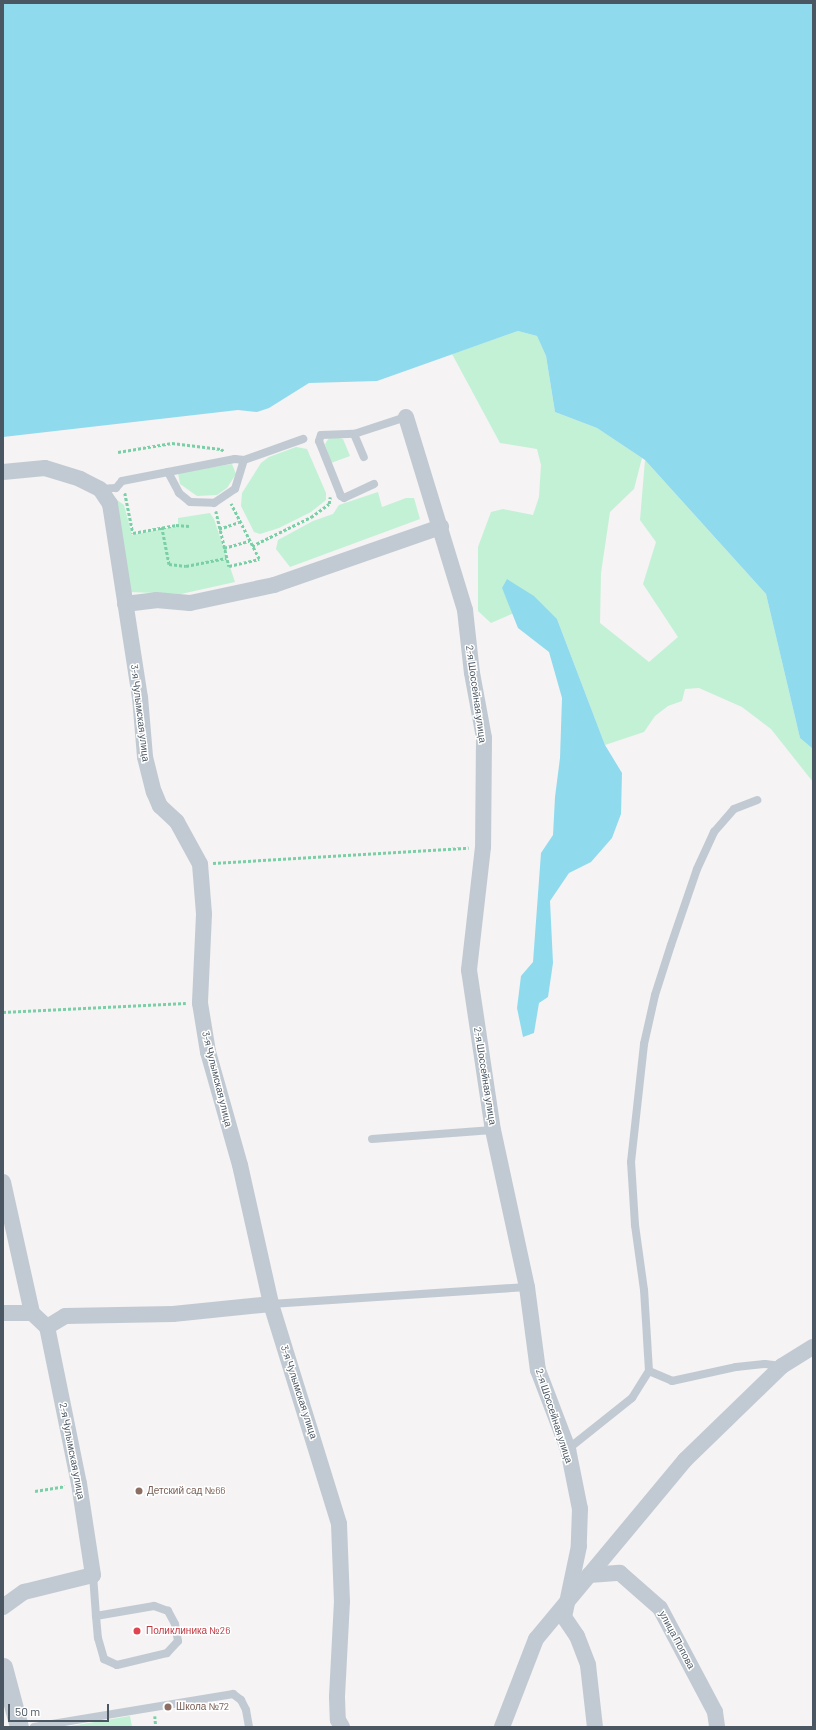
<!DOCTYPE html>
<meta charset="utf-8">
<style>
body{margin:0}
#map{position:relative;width:816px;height:1730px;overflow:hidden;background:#f5f3f3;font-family:Barlow,sans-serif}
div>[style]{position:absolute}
.green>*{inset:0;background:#c3f1d5}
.water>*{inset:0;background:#90daee}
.path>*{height:2.5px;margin-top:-1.25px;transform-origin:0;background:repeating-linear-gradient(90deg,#7ad0a6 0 3px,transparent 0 5px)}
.service>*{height:8px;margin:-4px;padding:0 4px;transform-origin:4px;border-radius:4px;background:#c1cad2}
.minor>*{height:16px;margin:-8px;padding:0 8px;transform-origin:8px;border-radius:8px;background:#c1cad2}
.tertiary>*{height:19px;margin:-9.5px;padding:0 9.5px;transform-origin:9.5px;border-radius:9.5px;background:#c1cad2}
.dots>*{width:11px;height:11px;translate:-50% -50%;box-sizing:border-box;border:2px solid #fff;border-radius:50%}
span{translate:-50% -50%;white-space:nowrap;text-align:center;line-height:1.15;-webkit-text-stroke:3px #fff;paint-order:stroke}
.street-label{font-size:10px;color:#4a5661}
.education-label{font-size:10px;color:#785e54}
.left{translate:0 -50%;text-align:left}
.health-label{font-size:10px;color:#be3a42}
.frame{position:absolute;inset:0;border:4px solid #4a5661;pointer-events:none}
.scale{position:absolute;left:8px;top:1704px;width:101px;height:18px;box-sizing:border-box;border:2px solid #4a5661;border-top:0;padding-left:5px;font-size:12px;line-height:14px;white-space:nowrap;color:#4a5661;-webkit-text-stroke:3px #fff;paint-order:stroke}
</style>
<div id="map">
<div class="green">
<i style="clip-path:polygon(518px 331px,537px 336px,546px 356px,555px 412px,597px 428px,642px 458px,634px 489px,610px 512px,601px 573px,600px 623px,649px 662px,678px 637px,643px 584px,656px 542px,640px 520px,645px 460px,766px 594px,800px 738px,813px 749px,813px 782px,771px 729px,742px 707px,699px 688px,685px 689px,682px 701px,668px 706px,655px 716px,644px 732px,605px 745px,557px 619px,502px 588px,514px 613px,491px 623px,478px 611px,478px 547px,491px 512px,503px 509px,533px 515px,539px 497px,541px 465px,537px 449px,500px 443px,452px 354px)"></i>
<i style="clip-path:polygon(337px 437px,343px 439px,350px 456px,331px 463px,325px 444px,329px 438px)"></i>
<i style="clip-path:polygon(296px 447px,307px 449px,326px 493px,326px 500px,311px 512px,279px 528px,260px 534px,254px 532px,241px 506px,242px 493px,261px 463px,269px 457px)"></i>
<i style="clip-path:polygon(232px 464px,236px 474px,227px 488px,217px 495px,197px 496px,180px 484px,178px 473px)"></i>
<i style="clip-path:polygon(378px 492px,382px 507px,406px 498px,414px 498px,420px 519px,290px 567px,276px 549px,278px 540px,313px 521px,333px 514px,339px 505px)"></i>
<i style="clip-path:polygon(117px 500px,124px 505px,132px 535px,178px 526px,178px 518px,210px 513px,214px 519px,235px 582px,181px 594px,129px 592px)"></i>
<i style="clip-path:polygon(130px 1716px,132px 1727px,65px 1727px)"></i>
</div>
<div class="water">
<i style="clip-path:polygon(3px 3px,813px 3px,813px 749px,800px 738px,766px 594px,645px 460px,597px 428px,555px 412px,546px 356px,537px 336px,518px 331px,377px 381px,309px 383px,269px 408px,257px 412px,238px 410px,3px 437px)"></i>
<i style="clip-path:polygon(507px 579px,534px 596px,557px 619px,605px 745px,622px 773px,621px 814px,612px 838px,591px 862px,569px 873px,550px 901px,553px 963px,548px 997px,539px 1003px,534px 1033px,523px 1037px,517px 1008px,521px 976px,533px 962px,541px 853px,553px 835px,555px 797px,560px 758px,562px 698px,549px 652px,518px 628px,502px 588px)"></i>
</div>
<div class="path">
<i style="left:118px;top:452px;width:55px;rotate:-9.5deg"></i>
<i style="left:172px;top:443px;width:49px;rotate:7deg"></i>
<i style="left:221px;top:449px;width:4px;rotate:34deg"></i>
<i style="left:125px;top:493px;width:41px;rotate:78.7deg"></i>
<i style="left:133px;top:533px;width:44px;rotate:-10.5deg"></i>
<i style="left:176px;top:525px;width:13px;rotate:4deg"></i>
<i style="left:216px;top:511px;width:57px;rotate:76.7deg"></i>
<i style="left:229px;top:566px;width:31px;rotate:-13deg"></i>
<i style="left:259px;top:559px;width:62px;rotate:-117deg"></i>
<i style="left:162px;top:527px;width:38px;rotate:79deg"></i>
<i style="left:169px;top:564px;width:17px;rotate:7deg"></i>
<i style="left:186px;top:566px;width:41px;rotate:-11.3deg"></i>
<i style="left:219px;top:529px;width:21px;rotate:-19deg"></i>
<i style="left:252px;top:546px;width:66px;rotate:-26.2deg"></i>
<i style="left:311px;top:517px;width:22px;rotate:-36deg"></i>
<i style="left:329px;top:504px;width:7px;rotate:-82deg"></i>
<i style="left:224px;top:548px;width:26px;rotate:-16deg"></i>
<i style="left:213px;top:863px;width:256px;rotate:-3.4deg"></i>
<i style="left:3px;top:1012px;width:183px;rotate:-2.8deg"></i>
<i style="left:35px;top:1491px;width:30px;rotate:-9deg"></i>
<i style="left:155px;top:1716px;width:11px;rotate:85deg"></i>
</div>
<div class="service">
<i style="left:354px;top:434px;width:25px;rotate:67deg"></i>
<i style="left:168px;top:472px;width:24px;rotate:62deg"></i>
<i style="left:179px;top:493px;width:14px;rotate:39deg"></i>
<i style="left:190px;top:502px;width:24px;rotate:2deg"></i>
<i style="left:214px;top:503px;width:25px;rotate:-34deg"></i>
<i style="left:235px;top:489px;width:30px;rotate:-73deg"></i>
<i style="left:374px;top:484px;width:33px;rotate:155deg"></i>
<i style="left:344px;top:498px;width:4px;rotate:-146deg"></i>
<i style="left:341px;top:496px;width:59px;rotate:-111.8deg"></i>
<i style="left:319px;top:441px;width:6px;rotate:-72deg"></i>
<i style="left:321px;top:435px;width:33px;rotate:-2deg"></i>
<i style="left:354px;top:434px;width:55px;rotate:-18.1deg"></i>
<i style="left:100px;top:489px;width:16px;rotate:-4deg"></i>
<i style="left:116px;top:488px;width:9px;rotate:-49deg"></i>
<i style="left:122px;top:481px;width:47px;rotate:-11.1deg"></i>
<i style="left:168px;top:472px;width:68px;rotate:-11deg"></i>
<i style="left:235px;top:459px;width:9px;rotate:6deg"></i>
<i style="left:244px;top:460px;width:63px;rotate:-19.6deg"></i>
<i style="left:372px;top:1139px;width:121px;rotate:-4.3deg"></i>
<i style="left:271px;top:1304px;width:257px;rotate:-3.8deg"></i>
<i style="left:649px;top:1371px;width:25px;rotate:23deg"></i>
<i style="left:672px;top:1381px;width:66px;rotate:-12.3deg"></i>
<i style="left:736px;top:1367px;width:29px;rotate:-6deg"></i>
<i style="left:765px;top:1364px;width:17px;rotate:7deg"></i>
<i style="left:568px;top:1449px;width:82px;rotate:-38.6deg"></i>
<i style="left:632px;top:1398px;width:32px;rotate:-58deg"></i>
<i style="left:649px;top:1371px;width:81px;rotate:-93.5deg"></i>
<i style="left:644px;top:1290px;width:66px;rotate:-97.9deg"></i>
<i style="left:635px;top:1225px;width:63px;rotate:-93.6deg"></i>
<i style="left:631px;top:1162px;width:119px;rotate:-83.7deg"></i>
<i style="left:644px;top:1044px;width:50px;rotate:-77.3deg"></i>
<i style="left:655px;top:995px;width:52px;rotate:-72.3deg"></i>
<i style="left:671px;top:945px;width:80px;rotate:-71.1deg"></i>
<i style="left:697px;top:869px;width:41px;rotate:-65.3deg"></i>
<i style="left:714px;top:832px;width:30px;rotate:-49deg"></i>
<i style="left:734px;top:809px;width:25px;rotate:-21deg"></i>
<i style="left:93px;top:1575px;width:41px;rotate:85.8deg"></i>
<i style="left:96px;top:1616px;width:22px;rotate:85deg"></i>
<i style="left:98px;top:1638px;width:22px;rotate:74deg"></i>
<i style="left:104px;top:1659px;width:14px;rotate:25deg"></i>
<i style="left:117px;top:1665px;width:51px;rotate:-13.5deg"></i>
<i style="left:167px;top:1653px;width:16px;rotate:-47deg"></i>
<i style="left:178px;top:1641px;width:17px;rotate:-100deg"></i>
<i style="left:175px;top:1624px;width:15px;rotate:-118deg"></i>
<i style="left:168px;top:1611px;width:15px;rotate:-160deg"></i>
<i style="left:154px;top:1606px;width:59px;rotate:170.2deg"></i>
<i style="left:34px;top:1727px;width:202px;rotate:-9.4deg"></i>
<i style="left:233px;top:1694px;width:10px;rotate:37deg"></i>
<i style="left:241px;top:1700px;width:11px;rotate:63deg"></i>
<i style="left:246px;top:1710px;width:17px;rotate:80deg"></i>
</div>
<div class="minor">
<i style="left:406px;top:417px;width:202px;rotate:73deg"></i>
<i style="left:465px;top:610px;width:63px;rotate:83.7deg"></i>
<i style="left:472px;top:673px;width:66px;rotate:79.5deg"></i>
<i style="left:484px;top:738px;width:109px;rotate:90.5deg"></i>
<i style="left:483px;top:847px;width:124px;rotate:96.5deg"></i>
<i style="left:469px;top:970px;width:162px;rotate:81.5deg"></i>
<i style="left:493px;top:1130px;width:161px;rotate:77.8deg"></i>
<i style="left:527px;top:1287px;width:84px;rotate:82.5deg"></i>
<i style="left:538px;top:1370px;width:85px;rotate:69.2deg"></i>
<i style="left:568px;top:1449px;width:61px;rotate:78.7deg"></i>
<i style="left:580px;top:1509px;width:37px;rotate:92deg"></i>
<i style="left:579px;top:1546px;width:73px;rotate:101.9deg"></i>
<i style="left:564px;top:1617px;width:23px;rotate:56deg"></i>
<i style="left:577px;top:1636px;width:31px;rotate:69deg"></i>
<i style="left:588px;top:1665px;width:62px;rotate:83.6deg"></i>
<i style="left:3px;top:472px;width:42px;rotate:-5.4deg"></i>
<i style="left:45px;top:468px;width:37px;rotate:17deg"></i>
<i style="left:80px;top:479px;width:22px;rotate:27deg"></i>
<i style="left:100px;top:489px;width:18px;rotate:56deg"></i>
<i style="left:110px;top:504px;width:195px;rotate:81.2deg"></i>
<i style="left:140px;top:697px;width:60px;rotate:85.2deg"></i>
<i style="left:145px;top:757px;width:36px;rotate:76deg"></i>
<i style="left:154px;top:792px;width:15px;rotate:67deg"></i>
<i style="left:160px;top:806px;width:23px;rotate:43deg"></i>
<i style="left:177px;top:822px;width:48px;rotate:61.3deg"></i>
<i style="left:200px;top:864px;width:50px;rotate:85.4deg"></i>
<i style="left:204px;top:914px;width:89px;rotate:92.6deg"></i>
<i style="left:200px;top:1003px;width:50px;rotate:80.7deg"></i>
<i style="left:208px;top:1052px;width:117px;rotate:74.2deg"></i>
<i style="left:240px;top:1165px;width:142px;rotate:77.4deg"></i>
<i style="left:271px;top:1304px;width:230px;rotate:72.8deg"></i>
<i style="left:339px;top:1524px;width:77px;rotate:87.8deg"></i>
<i style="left:342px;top:1601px;width:96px;rotate:93deg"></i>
<i style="left:337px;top:1697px;width:23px;rotate:88deg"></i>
<i style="left:338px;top:1720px;width:8px;rotate:60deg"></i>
<i style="left:125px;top:604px;width:31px;rotate:-7deg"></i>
<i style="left:156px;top:600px;width:34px;rotate:5deg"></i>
<i style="left:190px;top:603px;width:86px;rotate:-12.1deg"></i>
<i style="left:274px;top:585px;width:177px;rotate:-19.2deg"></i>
<i style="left:3px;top:1182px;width:134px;rotate:77.5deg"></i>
<i style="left:3px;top:1313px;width:29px"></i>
<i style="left:32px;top:1313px;width:21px;rotate:43deg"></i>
<i style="left:47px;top:1327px;width:21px;rotate:-31deg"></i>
<i style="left:65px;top:1316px;width:108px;rotate:-1.1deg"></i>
<i style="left:173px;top:1314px;width:99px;rotate:-5.8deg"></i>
<i style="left:589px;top:1575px;width:31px;rotate:-4deg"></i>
<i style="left:620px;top:1573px;width:53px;rotate:41.2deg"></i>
<i style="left:660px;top:1608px;width:118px;rotate:62.1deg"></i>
<i style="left:715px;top:1712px;width:15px;rotate:82deg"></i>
<i style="left:3px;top:1607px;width:26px;rotate:-36deg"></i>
<i style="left:24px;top:1592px;width:71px;rotate:-13.8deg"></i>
<i style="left:93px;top:1575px;width:92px;rotate:-98.7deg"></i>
<i style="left:79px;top:1484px;width:160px;rotate:-101.5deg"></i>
<i style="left:502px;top:1727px;width:94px;rotate:-68.9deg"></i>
<i style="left:536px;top:1639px;width:233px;rotate:-50.2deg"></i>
<i style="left:685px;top:1460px;width:135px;rotate:-44.1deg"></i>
<i style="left:782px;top:1366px;width:36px;rotate:-32deg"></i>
</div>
<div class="tertiary">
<i style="left:3px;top:1667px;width:62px;rotate:75.1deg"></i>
</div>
<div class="dots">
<i style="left:139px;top:1491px;background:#8d6e63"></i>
<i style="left:137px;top:1631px;background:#e0444e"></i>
<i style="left:168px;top:1707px;background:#8d6e63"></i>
</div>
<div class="street-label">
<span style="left:476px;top:694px;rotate:82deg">2-я Шоссейная улица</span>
<span style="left:140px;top:713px;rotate:83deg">3-я Чулымская улица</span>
<span style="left:485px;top:1076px;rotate:81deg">2-я Шоссейная улица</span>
<span style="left:217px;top:1079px;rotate:76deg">3-я Чулымская улица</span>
<span style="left:299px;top:1392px;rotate:72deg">3-я Чулымская улица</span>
<span style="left:554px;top:1416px;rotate:72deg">2-я Шоссейная улица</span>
<span style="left:72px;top:1451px;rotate:79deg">2-я Чулымская улица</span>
<span style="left:677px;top:1640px;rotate:62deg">улица Попова</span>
</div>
<div class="education-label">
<span class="left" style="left:147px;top:1491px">Детский сад №66</span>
<span class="left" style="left:176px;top:1707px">Школа №72</span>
</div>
<div class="health-label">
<span class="left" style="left:146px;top:1631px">Поликлиника №26</span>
</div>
<div class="frame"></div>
<div class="scale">50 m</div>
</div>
